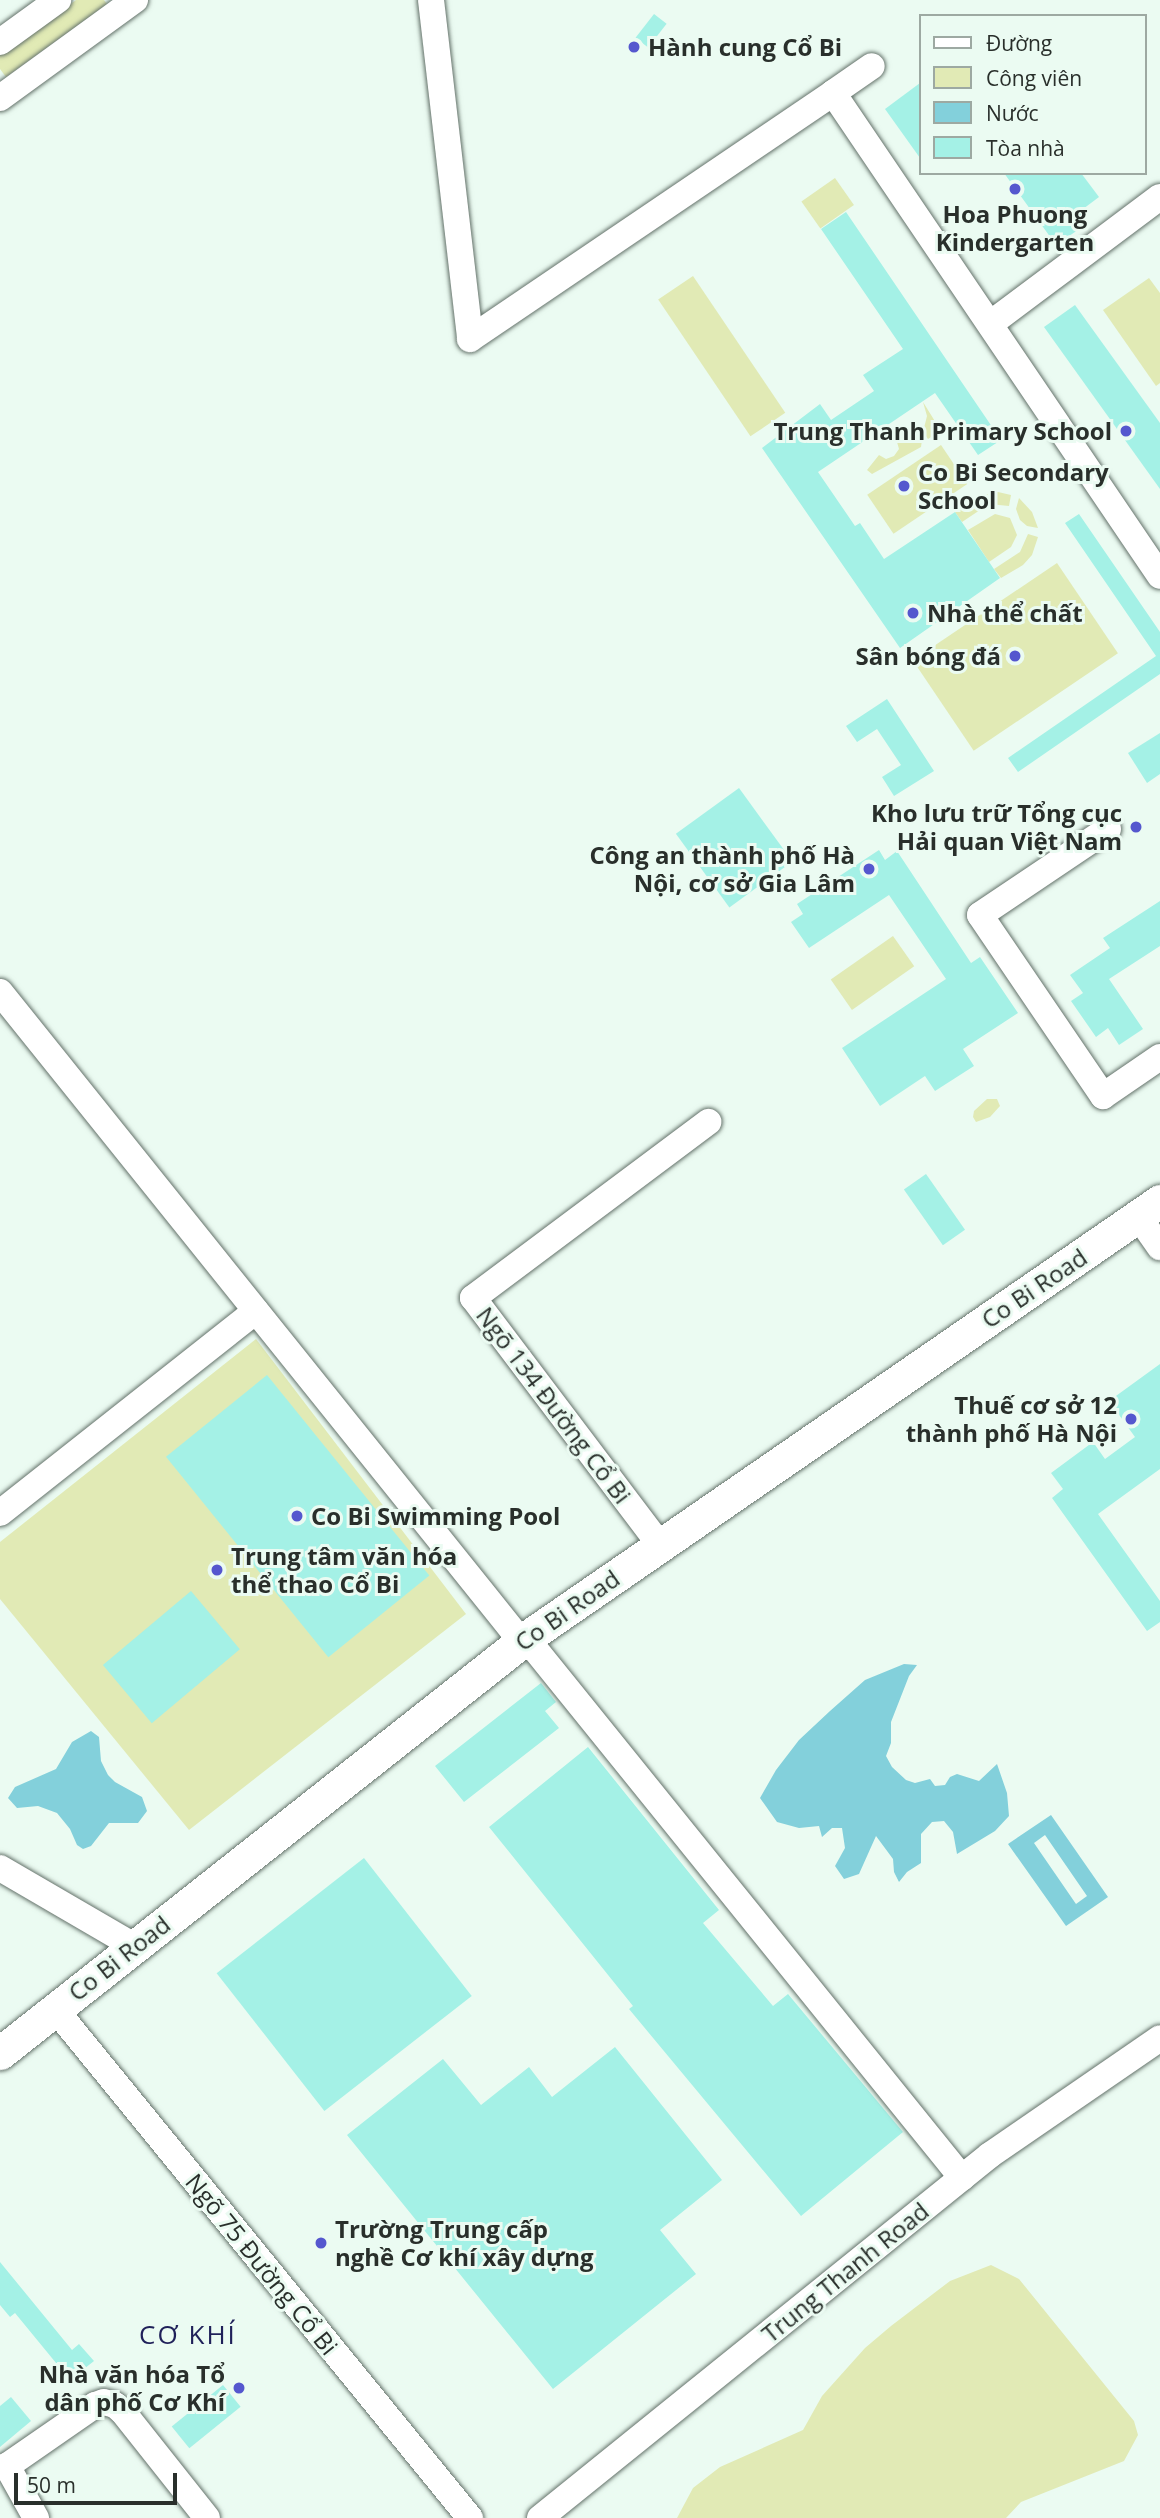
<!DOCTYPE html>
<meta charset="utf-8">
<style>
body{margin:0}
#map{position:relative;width:1160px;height:2518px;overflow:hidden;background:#ebfbf2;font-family:"Open Sans",sans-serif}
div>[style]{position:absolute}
.green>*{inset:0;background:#e1eab5;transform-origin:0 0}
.water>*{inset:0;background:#83d0db}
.building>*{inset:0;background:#a4f1e6;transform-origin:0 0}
.roads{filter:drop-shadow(0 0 2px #64726a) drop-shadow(0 0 2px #64726a)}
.minor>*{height:26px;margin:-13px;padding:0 13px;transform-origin:13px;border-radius:13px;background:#fff}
.major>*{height:33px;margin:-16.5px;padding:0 16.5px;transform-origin:16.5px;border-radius:16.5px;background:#fff}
.dots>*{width:19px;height:19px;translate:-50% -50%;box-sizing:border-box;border:4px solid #ebfbf2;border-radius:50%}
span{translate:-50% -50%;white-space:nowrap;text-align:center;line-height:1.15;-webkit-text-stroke:6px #ebfbf2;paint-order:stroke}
.poi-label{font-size:24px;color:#292f2b;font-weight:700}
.left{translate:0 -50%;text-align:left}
.right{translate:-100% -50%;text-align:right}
.street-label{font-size:24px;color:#292f2b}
.neighbourhood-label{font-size:26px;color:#1f2059;letter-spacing:2px}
.legend{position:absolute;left:919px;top:14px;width:228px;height:161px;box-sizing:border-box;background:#ebfbf2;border:2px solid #9da9a2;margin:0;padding:9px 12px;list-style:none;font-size:21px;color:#292f2b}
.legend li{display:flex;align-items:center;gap:14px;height:35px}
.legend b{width:35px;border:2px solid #9da9a2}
.scale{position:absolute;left:14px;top:2473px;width:163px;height:32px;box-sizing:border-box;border:4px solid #292f2b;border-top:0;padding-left:9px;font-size:21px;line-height:24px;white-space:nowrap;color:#292f2b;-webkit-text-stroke:5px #ebfbf2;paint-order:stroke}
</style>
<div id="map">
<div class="green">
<i style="clip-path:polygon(76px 0,104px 0,107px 4px,6px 77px,0 69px,0 55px)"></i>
<i style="left:835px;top:178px;width:33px;height:41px;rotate:55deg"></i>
<i style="left:693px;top:276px;width:165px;height:42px;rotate:56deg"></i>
<i style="clip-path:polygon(1149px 278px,1160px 293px,1160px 383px,1156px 386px,1103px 310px)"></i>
<i style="clip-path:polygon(923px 402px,941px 431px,928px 439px,923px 432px,927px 416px)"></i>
<i style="clip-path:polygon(915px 435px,922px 440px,921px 447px,872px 474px,867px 470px,879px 455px,886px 459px,894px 456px,899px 449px,897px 442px)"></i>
<i style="left:941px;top:445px;width:47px;height:89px;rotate:56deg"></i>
<i style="clip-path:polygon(998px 492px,1011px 495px,1009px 506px,989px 504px,962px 522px,955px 512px,980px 496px)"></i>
<i style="clip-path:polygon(1019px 498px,1032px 512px,1038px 528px,1027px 526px,1020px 520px,1016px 509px)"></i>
<i style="clip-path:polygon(995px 514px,1010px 518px,1017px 535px,1011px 547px,989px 562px,968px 530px)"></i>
<i style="clip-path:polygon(1028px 534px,1038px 537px,1032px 555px,1023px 565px,1001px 578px,994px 569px,1020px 552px)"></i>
<i style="left:1057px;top:563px;width:109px;height:174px;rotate:56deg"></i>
<i style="left:893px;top:936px;width:37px;height:76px;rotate:55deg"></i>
<i style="clip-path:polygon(987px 1099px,997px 1099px,1000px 1106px,990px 1117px,976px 1122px,973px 1117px,974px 1111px)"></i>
<i style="clip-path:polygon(256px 1339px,466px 1614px,189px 1830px,0 1599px,0 1542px)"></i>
<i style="clip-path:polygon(991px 2265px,1019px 2279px,1134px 2421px,1138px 2435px,1124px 2461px,1021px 2502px,1006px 2518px,677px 2518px,693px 2488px,720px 2467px,803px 2430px,822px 2396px,865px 2348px,891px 2326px,950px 2281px)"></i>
</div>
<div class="water">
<i style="clip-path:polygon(904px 1664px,917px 1665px,909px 1676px,891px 1722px,891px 1743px,886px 1756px,892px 1767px,906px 1780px,915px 1783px,930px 1779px,935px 1786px,945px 1785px,950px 1777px,957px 1774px,979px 1781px,997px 1764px,1007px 1793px,1009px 1816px,995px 1831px,957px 1854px,953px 1832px,944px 1821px,932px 1822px,921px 1834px,921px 1863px,907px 1872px,899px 1882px,894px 1872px,893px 1859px,876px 1836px,859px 1874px,844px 1879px,835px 1866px,845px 1848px,842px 1828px,832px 1828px,822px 1837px,819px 1826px,799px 1828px,777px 1822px,760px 1798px,776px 1770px,799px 1740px,830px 1711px,865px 1680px)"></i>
<i style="clip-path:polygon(91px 1731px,99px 1737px,101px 1761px,108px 1775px,115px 1782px,142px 1797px,147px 1811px,138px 1823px,109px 1823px,91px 1846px,83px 1849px,77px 1845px,70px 1829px,57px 1813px,38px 1806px,17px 1808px,8px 1798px,15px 1787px,56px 1769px,72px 1742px)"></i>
<i style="clip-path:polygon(evenodd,1051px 1815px,1108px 1897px,1066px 1926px,1008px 1844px,1051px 1815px,1045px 1835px,1087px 1896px,1076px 1904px,1034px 1843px,1045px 1835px)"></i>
</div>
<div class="building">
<i style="left:654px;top:14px;width:16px;height:30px;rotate:38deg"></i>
<i style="clip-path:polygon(920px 83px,920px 158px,885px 109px)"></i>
<i style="clip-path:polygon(1004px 173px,1081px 173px,1099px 197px,1079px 212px,1088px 223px,1056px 245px)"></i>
<i style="clip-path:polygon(846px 212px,1001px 440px,978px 455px,935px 393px,818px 472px,855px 526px,860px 523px,884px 559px,955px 512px,1000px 578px,900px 648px,762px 448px,820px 404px,831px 420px,874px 391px,863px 375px,903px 349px,821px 229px)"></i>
<i style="clip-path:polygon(1075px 305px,1160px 423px,1160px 489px,1044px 327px)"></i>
<i style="clip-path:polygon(1079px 514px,1160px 632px,1160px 674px,1018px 772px,1008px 758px,1156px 656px,1065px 523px)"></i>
<i style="clip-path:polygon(887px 699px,934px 771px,894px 796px,882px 777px,901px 765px,877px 729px,857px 742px,846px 726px)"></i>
<i style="clip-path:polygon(1160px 733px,1160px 774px,1147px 783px,1128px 753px)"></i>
<i style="left:739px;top:788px;width:91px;height:78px;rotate:54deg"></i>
<i style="clip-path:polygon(879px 850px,885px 860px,897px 851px,971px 963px,980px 957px,1018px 1013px,963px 1049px,974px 1066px,935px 1091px,925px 1076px,880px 1106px,842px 1048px,946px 979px,889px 895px,809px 948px,791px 922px,803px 914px,797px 904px)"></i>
<i style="clip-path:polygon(1160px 901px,1160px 946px,1109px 979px,1143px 1029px,1119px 1045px,1108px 1028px,1096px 1037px,1071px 1001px,1083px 993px,1070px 975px,1110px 948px,1103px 938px)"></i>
<i style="left:926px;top:1174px;width:68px;height:27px;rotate:55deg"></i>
<i style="clip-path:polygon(1160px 1364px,1160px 1469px,1098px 1514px,1160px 1601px,1160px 1622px,1147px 1631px,1052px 1498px,1063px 1489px,1051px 1473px,1093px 1442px,1105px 1459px,1135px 1437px,1109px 1401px)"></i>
<i style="left:267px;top:1375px;width:258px;height:130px;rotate:51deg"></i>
<i style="left:191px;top:1591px;width:76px;height:115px;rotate:50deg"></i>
<i style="clip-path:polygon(541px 1683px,556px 1702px,545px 1711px,559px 1728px,464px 1802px,435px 1766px)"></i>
<i style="clip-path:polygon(588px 1747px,719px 1910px,703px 1923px,773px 2006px,788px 1994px,903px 2132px,801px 2216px,629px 2009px,633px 2006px,489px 1827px)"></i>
<i style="left:364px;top:1858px;width:175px;height:187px;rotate:52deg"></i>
<i style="clip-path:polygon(615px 2047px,722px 2180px,660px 2230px,696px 2274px,553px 2389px,347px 2135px,443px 2059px,481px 2105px,529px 2067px,552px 2097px)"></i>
<i style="clip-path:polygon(0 2262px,72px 2350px,79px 2344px,94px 2361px,70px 2380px,15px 2313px,10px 2317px,0 2305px)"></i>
<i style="left:223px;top:2385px;width:28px;height:66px;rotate:51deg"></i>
<i style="clip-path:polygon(11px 2397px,31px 2421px,0 2447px,0 2406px)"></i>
</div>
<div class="roads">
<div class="minor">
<i style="left:431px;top:0;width:341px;rotate:83.4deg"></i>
<i style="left:470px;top:339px;width:439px;rotate:-34.1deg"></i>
<i style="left:833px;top:93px;width:583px;rotate:55.9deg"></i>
<i style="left:0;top:42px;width:72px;rotate:-35.9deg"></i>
<i style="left:833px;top:93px;width:47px;rotate:-34.7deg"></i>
<i style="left:0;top:98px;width:167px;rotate:-36deg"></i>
<i style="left:990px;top:324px;width:212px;rotate:-36.8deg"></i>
<i style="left:1108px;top:829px;width:154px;rotate:146.1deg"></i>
<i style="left:980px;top:915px;width:219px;rotate:55.8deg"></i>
<i style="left:1103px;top:1096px;width:69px;rotate:-34.4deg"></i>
<i style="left:0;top:992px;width:832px;rotate:51.24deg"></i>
<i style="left:1138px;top:1216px;width:38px;rotate:55deg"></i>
<i style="left:0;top:1513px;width:326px;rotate:-38.3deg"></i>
<i style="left:660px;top:1545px;width:310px;rotate:-127.1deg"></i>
<i style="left:473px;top:1298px;width:294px;rotate:-36.8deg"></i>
<i style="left:526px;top:1638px;width:694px;rotate:51.08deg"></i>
<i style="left:0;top:1868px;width:155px;rotate:30.2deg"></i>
<i style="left:55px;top:2009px;width:657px;rotate:50.81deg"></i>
<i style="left:36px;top:2518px;width:60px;rotate:-119.1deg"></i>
<i style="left:7px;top:2466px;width:107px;rotate:-34.7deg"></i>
<i style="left:95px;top:2405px;width:9px;rotate:-18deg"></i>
<i style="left:104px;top:2402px;width:11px;rotate:15deg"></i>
<i style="left:115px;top:2405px;width:11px;rotate:41deg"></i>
<i style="left:123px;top:2412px;width:135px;rotate:51.6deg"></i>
<i style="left:540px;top:2518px;width:578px;rotate:-38.89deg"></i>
<i style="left:990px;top:2155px;width:206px;rotate:-34.5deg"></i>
</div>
<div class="major">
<i style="left:0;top:2053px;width:670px;rotate:-38.27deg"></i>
<i style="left:526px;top:1638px;width:770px;rotate:-34.58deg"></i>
</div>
</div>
<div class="dots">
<i style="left:634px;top:47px;background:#5557ce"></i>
<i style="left:1015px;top:189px;background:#5557ce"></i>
<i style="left:1126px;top:431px;background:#5557ce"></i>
<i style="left:904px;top:486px;background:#5557ce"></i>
<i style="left:913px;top:613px;background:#5557ce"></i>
<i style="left:1015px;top:656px;background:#5557ce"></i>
<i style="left:1136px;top:827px;background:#5557ce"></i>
<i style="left:869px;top:869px;background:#5557ce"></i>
<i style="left:1131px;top:1419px;background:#5557ce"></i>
<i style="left:297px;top:1516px;background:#5557ce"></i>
<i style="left:217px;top:1570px;background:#5557ce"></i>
<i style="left:321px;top:2243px;background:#5557ce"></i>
<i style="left:239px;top:2388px;background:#5557ce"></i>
</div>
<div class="poi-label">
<span class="left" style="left:648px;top:47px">Hành cung Cổ Bi</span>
<span style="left:1015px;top:228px">Hoa Phuong<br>Kindergarten</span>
<span class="right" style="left:1112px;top:431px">Trung Thanh Primary School</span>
<span class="left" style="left:918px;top:486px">Co Bi Secondary<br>School</span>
<span class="left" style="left:927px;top:613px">Nhà thể chất</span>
<span class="right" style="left:1001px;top:656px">Sân bóng đá</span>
<span class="right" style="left:1122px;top:827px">Kho lưu trữ Tổng cục<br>Hải quan Việt Nam</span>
<span class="right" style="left:855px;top:869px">Công an thành phố Hà<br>Nội, cơ sở Gia Lâm</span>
<span class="right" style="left:1117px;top:1419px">Thuế cơ sở 12<br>thành phố Hà Nội</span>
<span class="left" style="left:311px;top:1516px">Co Bi Swimming Pool</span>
<span class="left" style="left:231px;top:1570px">Trung tâm văn hóa<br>thể thao Cổ Bi</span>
<span class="left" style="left:335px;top:2243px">Trường Trung cấp<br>nghề Cơ khí xây dựng</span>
<span class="right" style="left:225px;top:2388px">Nhà văn hóa Tổ<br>dân phố Cơ Khí</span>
</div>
<div class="street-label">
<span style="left:1034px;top:1288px;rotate:-34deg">Co Bi Road</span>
<span style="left:554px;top:1405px;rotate:53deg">Ngõ 134 Đường Cổ Bi</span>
<span style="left:567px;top:1610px;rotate:-35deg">Co Bi Road</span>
<span style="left:119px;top:1958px;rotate:-38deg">Co Bi Road</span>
<span style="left:262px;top:2264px;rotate:51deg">Ngõ 75 Đường Cổ Bi</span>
<span style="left:845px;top:2272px;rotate:-39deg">Trung Thanh Road</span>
</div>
<div class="neighbourhood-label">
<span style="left:188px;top:2335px">CƠ KHÍ</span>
</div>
<ul class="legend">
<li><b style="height:9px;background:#fff"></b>Đường</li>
<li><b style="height:19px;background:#e1eab5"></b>Công viên</li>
<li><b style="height:19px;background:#83d0db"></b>Nước</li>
<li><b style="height:19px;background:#a4f1e6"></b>Tòa nhà</li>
</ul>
<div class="scale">50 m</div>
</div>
